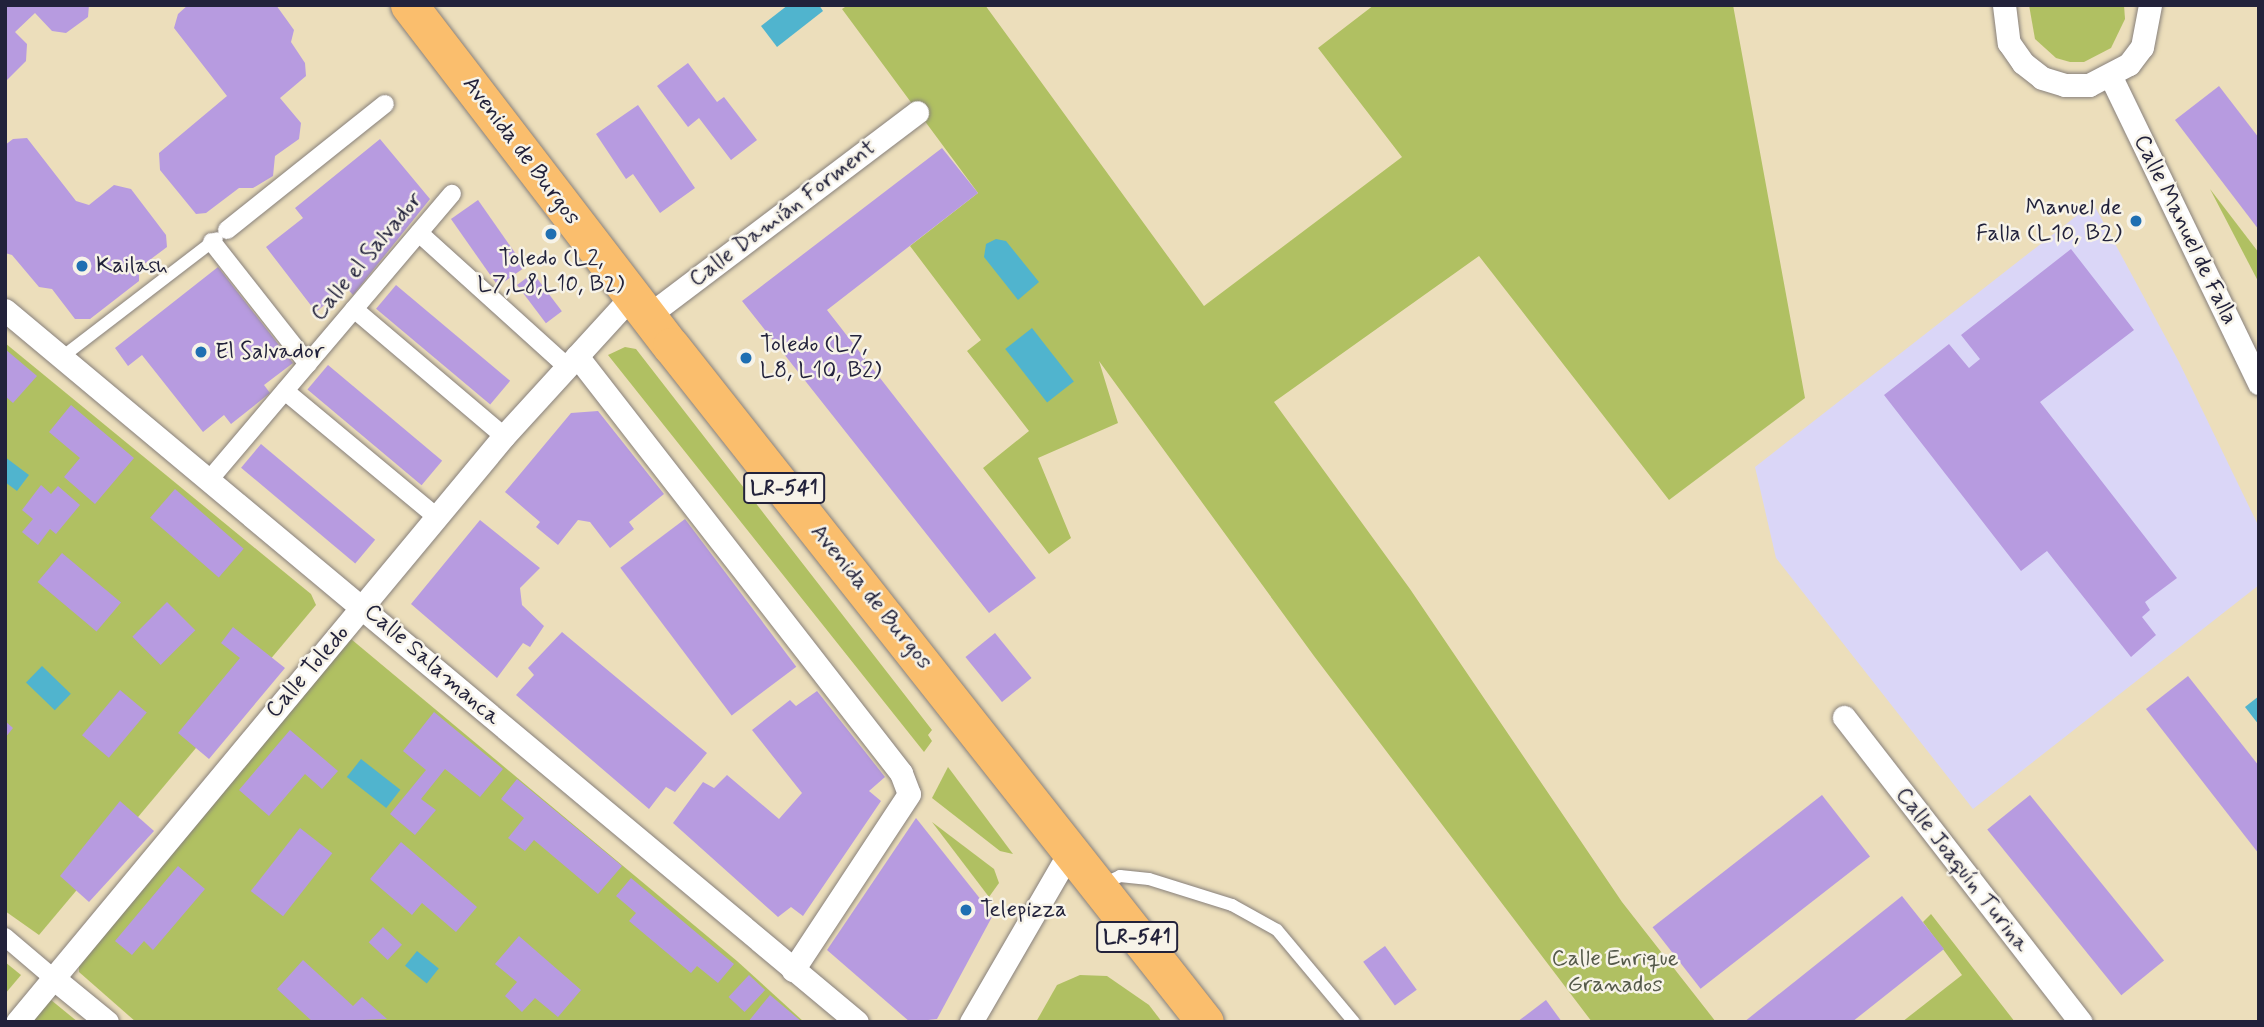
<!DOCTYPE html>
<meta charset="utf-8">
<style>
body{margin:0}
#map{position:relative;width:2264px;height:1027px;overflow:hidden;background:#ecdebb;font-family:Mynerve,sans-serif}
div>[style]{position:absolute}
.built>*{inset:0;background:#dad6f7}
.green>*{inset:0;background:#b0c062}
.water>*{inset:0;background:#50b4ce;transform-origin:0 0}
.building>*{inset:0;background:#b79be0;transform-origin:0 0}
.roads{filter:drop-shadow(0 0 2px #87807b) drop-shadow(0 0 2px #87807b)}
.service>*{height:12px;margin:-6px;padding:0 6px;transform-origin:6px;border-radius:6px;background:#fff}
.pedestrian>*{height:18px;margin:-9px;padding:0 9px;transform-origin:9px;border-radius:9px;background:#fff}
.minor>*{height:23px;margin:-11.5px;padding:0 11.5px;transform-origin:11.5px;border-radius:11.5px;background:#fff}
.primary>*{height:37px;margin:-18.5px;padding:0 18.5px;transform-origin:18.5px;border-radius:18.5px;background:#fabe6d}
.dots>*{width:19px;height:19px;translate:-50% -50%;box-sizing:border-box;border:4px solid #f7f3e8;border-radius:50%}
span{translate:-50% -50%;white-space:nowrap;text-align:center;line-height:1.15;-webkit-text-stroke:5px #f7f3e8;paint-order:stroke}
.shield-label span{padding:2px 5px;background:#f7f3e8;border:2px solid;border-radius:5px;-webkit-text-stroke-width:0}
.shield-label{font-size:21px;color:#22223b;font-weight:700}
.street-label{font-size:23px;color:#22223b}
.poi-label{font-size:23px;color:#22223b}
.right{translate:-100% -50%;text-align:right}
.left{translate:0 -50%;text-align:left}
.park-label{font-size:23px;color:#545949}
.frame{position:absolute;inset:0;border:7px solid #22223b;pointer-events:none}
</style>
<div id="map">
<div class="built">
<i style="clip-path:polygon(2093px 203px,2179px 362px,2259px 527px,2259px 585px,1973px 809px,1776px 558px,1755px 467px)"></i>
</div>
<div class="green">
<i style="clip-path:polygon(848px 5px,985px 5px,1204px 306px,1402px 157px,1318px 48px,1374px 5px,1733px 5px,1805px 398px,1669px 500px,1479px 256px,1274px 402px,1410px 589px,1622px 902px,1716px 1022px,1592px 1022px,1314px 656px,1099px 361px,1118px 423px,1038px 458px,1071px 538px,1049px 554px,983px 468px,1029px 431px,967px 351px,981px 340px,910px 246px,978px 193px,842px 9px)"></i>
<i style="clip-path:polygon(2029px 5px,2124px 5px,2125px 19px,2111px 48px,2084px 62px,2070px 62px,2056px 58px,2035px 39px)"></i>
<i style="clip-path:polygon(2210px 189px,2259px 253px,2259px 283px)"></i>
<i style="clip-path:polygon(5px 343px,311px 594px,316px 605px,39px 935px,5px 911px)"></i>
<i style="clip-path:polygon(625px 347px,636px 349px,932px 730px,928px 735px,932px 741px,924px 752px,608px 355px)"></i>
<i style="clip-path:polygon(351px 639px,737px 961px,804px 1022px,136px 1022px,79px 972px,79px 966px)"></i>
<i style="clip-path:polygon(948px 767px,1013px 854px,1000px 851px,932px 798px)"></i>
<i style="clip-path:polygon(932px 822px,994px 869px,999px 883px,989px 897px)"></i>
<i style="clip-path:polygon(1931px 914px,2015px 1022px,1902px 1022px,1962px 975px,1923px 922px)"></i>
<i style="clip-path:polygon(5px 962px,21px 975px,5px 994px)"></i>
<i style="clip-path:polygon(1080px 975px,1107px 976px,1149px 1005px,1162px 1022px,1036px 1022px,1057px 985px)"></i>
<i style="clip-path:polygon(51px 1000px,78px 1022px,27px 1022px,43px 1002px)"></i>
</div>
<div class="water">
<i style="clip-path:polygon(788px 5px,819px 5px,823px 11px,777px 47px,761px 26px)"></i>
<i style="clip-path:polygon(996px 239px,1006px 241px,1039px 282px,1018px 300px,984px 257px,986px 244px)"></i>
<i style="left:1032px;top:328px;width:68px;height:34px;rotate:52deg"></i>
<i style="clip-path:polygon(5px 457px,29px 475px,17px 491px,5px 482px)"></i>
<i style="left:42px;top:666px;width:40px;height:23px;rotate:44deg"></i>
<i style="clip-path:polygon(2259px 696px,2259px 725px,2245px 707px)"></i>
<i style="left:361px;top:759px;width:50px;height:23px;rotate:38deg"></i>
<i style="left:417px;top:951px;width:28px;height:19px;rotate:39deg"></i>
</div>
<div class="building">
<i style="clip-path:polygon(5px 5px,89px 5px,88px 17px,66px 33px,52px 31px,35px 13px,15px 32px,27px 44px,26px 61px,5px 82px)"></i>
<i style="clip-path:polygon(188px 5px,276px 5px,294px 30px,291px 42px,305px 63px,306px 76px,280px 98px,301px 123px,299px 139px,275px 156px,273px 176px,253px 188px,239px 188px,206px 213px,196px 214px,160px 170px,159px 153px,227px 96px,174px 28px,178px 14px)"></i>
<i style="clip-path:polygon(688px 63px,717px 102px,724px 97px,757px 140px,731px 160px,699px 118px,688px 127px,657px 86px)"></i>
<i style="clip-path:polygon(2219px 86px,2259px 138px,2259px 230px,2175px 120px)"></i>
<i style="clip-path:polygon(638px 105px,695px 188px,660px 213px,633px 174px,626px 179px,596px 134px)"></i>
<i style="clip-path:polygon(27px 138px,76px 201px,89px 205px,114px 185px,131px 189px,166px 235px,167px 247px,139px 268px,139px 281px,90px 319px,75px 319px,52px 289px,39px 287px,12px 255px,5px 253px,5px 145px,13px 139px)"></i>
<i style="clip-path:polygon(380px 139px,430px 199px,353px 295px,346px 287px,316px 312px,266px 247px,303px 218px,295px 208px)"></i>
<i style="clip-path:polygon(942px 148px,978px 193px,827px 310px,1036px 578px,989px 613px,742px 301px)"></i>
<i style="left:478px;top:200px;width:82px;height:33px;rotate:55deg"></i>
<i style="clip-path:polygon(2071px 249px,2134px 330px,2040px 402px,2177px 578px,2145px 602px,2150px 610px,2142px 617px,2156px 635px,2131px 657px,2047px 551px,2021px 571px,1884px 395px,1949px 344px,1969px 368px,1980px 359px,1961px 335px)"></i>
<i style="clip-path:polygon(218px 267px,293px 363px,264px 385px,270px 393px,231px 424px,224px 415px,203px 432px,142px 355px,128px 366px,115px 348px)"></i>
<i style="left:533px;top:273px;width:48px;height:20px;rotate:53deg"></i>
<i style="left:396px;top:285px;width:149px;height:31px;rotate:40deg"></i>
<i style="clip-path:polygon(5px 349px,37px 376px,13px 403px,5px 396px)"></i>
<i style="left:328px;top:365px;width:149px;height:32px;rotate:40deg"></i>
<i style="clip-path:polygon(71px 405px,134px 458px,95px 504px,64px 477px,80px 458px,49px 432px)"></i>
<i style="clip-path:polygon(598px 411px,664px 494px,629px 522px,634px 529px,610px 548px,590px 522px,578px 520px,558px 545px,536px 527px,540px 522px,505px 492px,571px 413px)"></i>
<i style="left:261px;top:444px;width:149px;height:31px;rotate:40deg"></i>
<i style="clip-path:polygon(41px 485px,51px 494px,58px 486px,80px 505px,56px 534px,50px 529px,38px 545px,22px 532px,33px 519px,22px 510px)"></i>
<i style="left:175px;top:489px;width:91px;height:38px;rotate:41deg"></i>
<i style="left:685px;top:519px;width:185px;height:81px;rotate:53deg"></i>
<i style="clip-path:polygon(480px 520px,540px 568px,520px 588px,522px 605px,544px 626px,530px 647px,523px 643px,497px 678px,411px 604px)"></i>
<i style="left:62px;top:553px;width:77px;height:38px;rotate:40deg"></i>
<i style="left:167px;top:602px;width:40px;height:49px;rotate:45deg"></i>
<i style="clip-path:polygon(233px 627px,285px 668px,209px 759px,178px 733px,240px 658px,221px 643px)"></i>
<i style="clip-path:polygon(562px 632px,707px 753px,675px 792px,666px 787px,649px 809px,516px 695px,534px 675px,528px 668px)"></i>
<i style="left:995px;top:633px;width:58px;height:38px;rotate:51deg"></i>
<i style="clip-path:polygon(2188px 676px,2259px 766px,2259px 854px,2146px 709px)"></i>
<i style="left:120px;top:690px;width:35px;height:59px;rotate:40deg"></i>
<i style="clip-path:polygon(817px 691px,885px 777px,869px 791px,881px 801px,803px 916px,791px 907px,778px 917px,673px 823px,703px 782px,714px 788px,727px 775px,779px 819px,802px 793px,752px 730px,790px 700px,796px 706px)"></i>
<i style="clip-path:polygon(434px 712px,503px 769px,480px 797px,445px 769px,421px 799px,436px 810px,415px 835px,390px 814px,426px 770px,403px 751px)"></i>
<i style="clip-path:polygon(5px 721px,13px 728px,5px 738px)"></i>
<i style="clip-path:polygon(290px 730px,338px 771px,322px 789px,305px 774px,269px 816px,239px 790px)"></i>
<i style="clip-path:polygon(517px 779px,622px 866px,598px 894px,534px 840px,525px 851px,508px 838px,524px 818px,501px 799px)"></i>
<i style="left:1822px;top:795px;width:78px;height:215px;rotate:52deg"></i>
<i style="left:2030px;top:795px;width:213px;height:55px;rotate:51deg"></i>
<i style="clip-path:polygon(120px 801px,154px 831px,89px 902px,60px 876px)"></i>
<i style="clip-path:polygon(916px 818px,993px 915px,937px 1019px,910px 1022px,827px 950px)"></i>
<i style="left:300px;top:828px;width:41px;height:80px;rotate:38deg"></i>
<i style="clip-path:polygon(401px 842px,477px 907px,456px 932px,422px 903px,412px 915px,370px 879px)"></i>
<i style="clip-path:polygon(178px 866px,205px 889px,153px 950px,144px 941px,132px 955px,115px 941px)"></i>
<i style="clip-path:polygon(631px 878px,734px 964px,718px 983px,697px 966px,691px 973px,629px 921px,636px 913px,616px 896px)"></i>
<i style="clip-path:polygon(1902px 896px,1944px 949px,1852px 1022px,1744px 1022px)"></i>
<i style="left:383px;top:927px;width:26px;height:21px;rotate:43deg"></i>
<i style="clip-path:polygon(519px 936px,581px 990px,558px 1017px,535px 998px,522px 1012px,505px 996px,517px 982px,495px 964px)"></i>
<i style="left:1385px;top:946px;width:54px;height:27px;rotate:54deg"></i>
<i style="clip-path:polygon(303px 960px,353px 1006px,362px 997px,387px 1019px,313px 1022px,277px 989px)"></i>
<i style="left:749px;top:975px;width:22px;height:30px;rotate:43deg"></i>
<i style="clip-path:polygon(770px 995px,802px 1022px,748px 1022px)"></i>
<i style="clip-path:polygon(1546px 1000px,1562px 1022px,1517px 1022px)"></i>
</div>
<div class="roads">
<div class="service">
<i style="left:62px;top:357px;width:195px;rotate:-37.5deg"></i>
<i style="left:1101px;top:885px;width:21px;rotate:-25deg"></i>
<i style="left:1120px;top:876px;width:29px;rotate:6deg"></i>
<i style="left:1149px;top:879px;width:87px;rotate:17.4deg"></i>
<i style="left:1232px;top:905px;width:51px;rotate:29.1deg"></i>
<i style="left:1277px;top:930px;width:120px;rotate:50.1deg"></i>
</div>
<div class="pedestrian">
<i style="left:227px;top:230px;width:202px;rotate:-38.6deg"></i>
<i style="left:419px;top:233px;width:198px;rotate:42.1deg"></i>
<i style="left:212px;top:242px;width:155px;rotate:51.8deg"></i>
<i style="left:354px;top:309px;width:197px;rotate:40.3deg"></i>
<i style="left:285px;top:391px;width:197px;rotate:39.7deg"></i>
<i style="left:210px;top:479px;width:374px;rotate:-49.7deg"></i>
<i style="left:5px;top:937px;width:62px;rotate:40.4deg"></i>
</div>
<div class="minor">
<i style="left:2004px;top:5px;width:38px;rotate:83deg"></i>
<i style="left:2009px;top:43px;width:24px;rotate:55deg"></i>
<i style="left:2023px;top:63px;width:24px;rotate:38deg"></i>
<i style="left:2042px;top:78px;width:24px;rotate:17deg"></i>
<i style="left:2065px;top:85px;width:24px"></i>
<i style="left:2089px;top:85px;width:45px;rotate:-27.7deg"></i>
<i style="left:2129px;top:64px;width:21px;rotate:-53deg"></i>
<i style="left:2142px;top:47px;width:43px;rotate:-79.2deg"></i>
<i style="left:2111px;top:77px;width:340px;rotate:64.2deg"></i>
<i style="left:5px;top:310px;width:1110px;rotate:39.88deg"></i>
<i style="left:649px;top:315px;width:336px;rotate:-37.1deg"></i>
<i style="left:577px;top:356px;width:528px;rotate:52.15deg"></i>
<i style="left:901px;top:773px;width:22px;rotate:69deg"></i>
<i style="left:909px;top:794px;width:211px;rotate:123.4deg"></i>
<i style="left:1844px;top:717px;width:386px;rotate:52.2deg"></i>
<i style="left:52px;top:977px;width:71px;rotate:39.3deg"></i>
<i style="left:17px;top:1022px;width:762px;rotate:-50.27deg"></i>
<i style="left:504px;top:436px;width:190px;rotate:-47.6deg"></i>
<i style="left:971px;top:1022px;width:198px;rotate:-59.9deg"></i>
</div>
<div class="primary">
<i style="left:409px;top:5px;width:430px;rotate:52.5deg"></i>
<i style="left:671px;top:346px;width:861px;rotate:51.69deg"></i>
</div>
</div>
<div class="dots">
<i style="left:2136px;top:221px;background:#1f6fb2"></i>
<i style="left:551px;top:234px;background:#1f6fb2"></i>
<i style="left:82px;top:266px;background:#1f6fb2"></i>
<i style="left:201px;top:352px;background:#1f6fb2"></i>
<i style="left:746px;top:358px;background:#1f6fb2"></i>
<i style="left:966px;top:910px;background:#1f6fb2"></i>
</div>
<div class="shield-label">
<span style="left:784px;top:488px">LR-541</span>
<span style="left:1137px;top:937px">LR-541</span>
</div>
<div class="street-label">
<span style="left:521px;top:151px;rotate:53deg">Avenida de Burgos</span>
<span style="left:783px;top:214px;rotate:-37deg">Calle Damián Forment</span>
<span style="left:2185px;top:230px;rotate:64deg">Calle Manuel de Falla</span>
<span style="left:367px;top:257px;rotate:-50deg">Calle el Salvador</span>
<span style="left:871px;top:597px;rotate:51deg">Avenida de Burgos</span>
<span style="left:432px;top:665px;rotate:41deg">Calle Salamanca</span>
<span style="left:308px;top:672px;rotate:-49deg">Calle Toledo</span>
<span style="left:1962px;top:870px;rotate:52deg">Calle Joaquín Turina</span>
</div>
<div class="poi-label">
<span class="right" style="left:2122px;top:221px">Manuel de<br>Falla (L10, B2)</span>
<span style="left:551px;top:272px">Toledo (L2,<br>L7,L8,L10, B2)</span>
<span class="left" style="left:96px;top:266px">Kailash</span>
<span class="left" style="left:760px;top:358px">Toledo (L7,<br>L8, L10, B2)</span>
<span class="left" style="left:215px;top:352px">El Salvador</span>
<span class="left" style="left:980px;top:910px">Telepizza</span>
</div>
<div class="park-label">
<span style="left:1615px;top:972px">Calle Enrique<br>Granados</span>
</div>
<div class="frame"></div>
</div>
